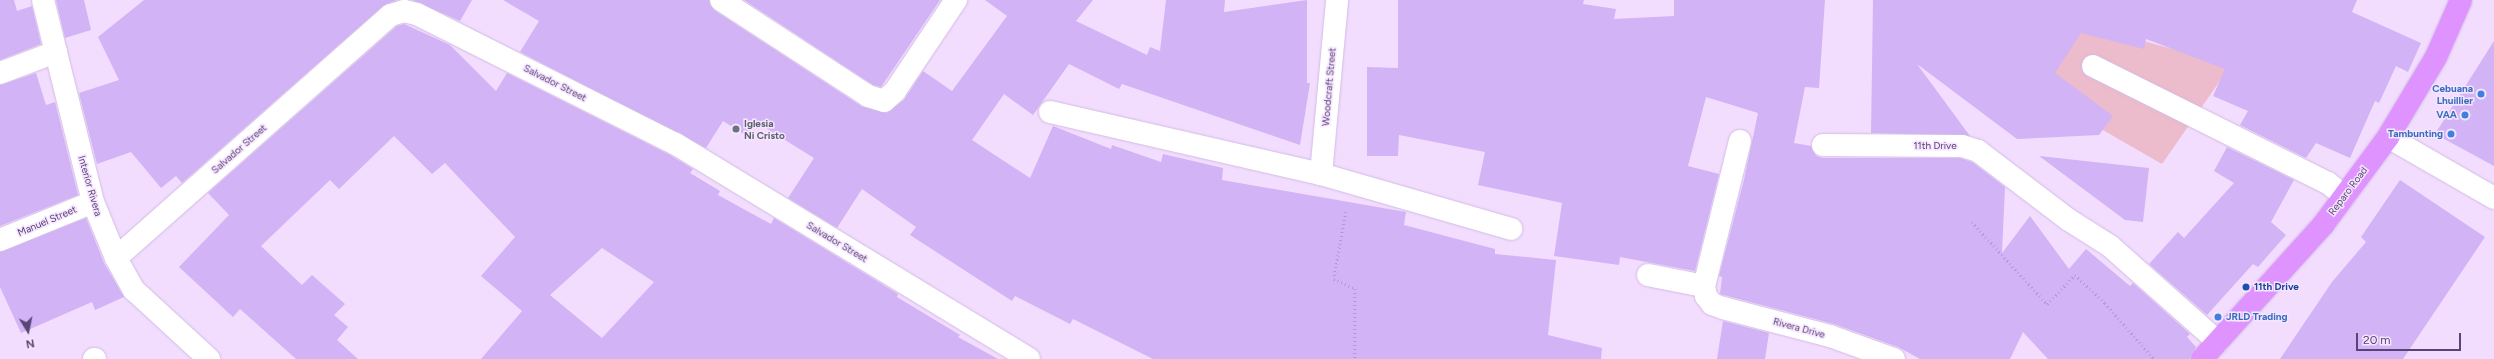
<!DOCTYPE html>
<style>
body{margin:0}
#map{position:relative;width:2494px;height:359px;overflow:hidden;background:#f3ddfe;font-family:Figtree,sans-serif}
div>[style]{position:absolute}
.green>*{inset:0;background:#ecbbcc}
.building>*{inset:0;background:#d1b3f6}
.path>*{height:2.5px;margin-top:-1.25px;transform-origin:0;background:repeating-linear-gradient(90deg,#b596da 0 1px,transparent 0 4px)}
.roads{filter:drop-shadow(0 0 1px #d2bce4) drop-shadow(0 0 1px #d2bce4)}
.minor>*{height:22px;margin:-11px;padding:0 11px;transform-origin:11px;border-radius:11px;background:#fff}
.major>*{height:22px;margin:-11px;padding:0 11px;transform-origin:11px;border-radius:11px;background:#de93ff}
.dots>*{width:11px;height:11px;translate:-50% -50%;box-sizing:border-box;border:2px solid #f6e5ff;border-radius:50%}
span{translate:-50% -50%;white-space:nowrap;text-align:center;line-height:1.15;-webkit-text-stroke:3px #f6e5ff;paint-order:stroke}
.street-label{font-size:10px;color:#594475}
.shop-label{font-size:10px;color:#366cbe;font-weight:700}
.right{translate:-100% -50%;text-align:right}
.left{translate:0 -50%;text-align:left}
.worship-label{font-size:10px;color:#5b616d;font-weight:700}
.transit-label{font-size:10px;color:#164399;font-weight:700}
.north{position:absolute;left:8px;top:311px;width:40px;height:40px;-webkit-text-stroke:3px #f6e5ff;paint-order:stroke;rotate:170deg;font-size:11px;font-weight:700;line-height:16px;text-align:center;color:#594475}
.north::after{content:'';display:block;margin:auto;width:14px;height:18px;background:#594475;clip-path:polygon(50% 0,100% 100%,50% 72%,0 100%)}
.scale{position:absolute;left:2356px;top:333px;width:105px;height:18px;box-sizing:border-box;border:2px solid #594475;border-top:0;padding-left:5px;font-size:12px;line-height:14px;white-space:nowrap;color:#594475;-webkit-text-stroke:3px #f6e5ff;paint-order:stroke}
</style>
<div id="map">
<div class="green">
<i style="clip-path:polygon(2074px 22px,2231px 65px,2162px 164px,2023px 84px)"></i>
</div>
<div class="building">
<i style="clip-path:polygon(0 0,14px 0,17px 11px,32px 6px,41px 44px,0 60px)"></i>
<i style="clip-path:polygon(56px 0,84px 0,91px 30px,65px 38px)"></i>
<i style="clip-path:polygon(144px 0,397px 0,383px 6px,182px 183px,176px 176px,161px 188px,131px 152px,97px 164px,79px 93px,119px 80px,98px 37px)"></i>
<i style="clip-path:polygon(412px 0,472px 0,460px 21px)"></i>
<i style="clip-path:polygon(503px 0,709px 0,714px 10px,861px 106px,886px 113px,904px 100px,923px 71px,952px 91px,1007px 16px,985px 0,1093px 0,1076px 21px,1147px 55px,1150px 47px,1160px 51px,1166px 0,1225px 0,1224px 12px,1307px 0,1307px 83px,1310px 83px,1300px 145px,1122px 84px,1119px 89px,1069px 64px,1033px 115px,1004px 94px,972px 140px,1030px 178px,1053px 126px,1111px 149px,1112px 145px,1161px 162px,1163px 154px,1223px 168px,1222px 180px,1406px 212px,1404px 225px,1495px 249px,1495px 254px,1556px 260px,1548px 335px,1602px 348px,1601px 359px,1153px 359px,1073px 319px,1070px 324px,1015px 296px,1012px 301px,910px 235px,916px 227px,862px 189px,837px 228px,788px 198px,814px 158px,756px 122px,747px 136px,723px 121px,706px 148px,520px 52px,539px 21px)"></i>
<i style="clip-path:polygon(744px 0,940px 0,881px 87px,873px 85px)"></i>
<i style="clip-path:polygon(1398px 0,1584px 0,1583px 4px,1616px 9px,1614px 19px,1674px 16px,1674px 0,1825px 0,1819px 88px,1805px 87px,1794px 143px,1811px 146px,1816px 156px,1823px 158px,1960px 158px,1972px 162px,2005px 187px,2002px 253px,2030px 216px,2069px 269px,2086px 249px,2130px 286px,2133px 283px,2190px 334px,2187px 337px,2196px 347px,2190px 359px,2048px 359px,2023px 332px,2010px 359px,1920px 359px,1898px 347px,1834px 324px,1720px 294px,1722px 277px,1719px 276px,1744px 180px,1758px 113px,1706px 97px,1688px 166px,1719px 174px,1695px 271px,1620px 257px,1619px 265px,1554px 256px,1562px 203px,1478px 185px,1485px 152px,1399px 135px,1398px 156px,1367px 156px,1367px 67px,1398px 68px)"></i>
<i style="clip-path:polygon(1873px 0,2357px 0,2352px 12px,2421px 43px,2408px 72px,2396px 66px,2379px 103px,2375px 101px,2350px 158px,2316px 143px,2306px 158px,2240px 125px,2248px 111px,2213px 96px,2225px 69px,2146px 39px,2144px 49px,2081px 33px,2055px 73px,2113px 116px,2099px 135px,2017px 139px,1917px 64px,1970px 136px,1871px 133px)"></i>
<i style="clip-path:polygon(evenodd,404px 24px,450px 45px,496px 91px,507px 73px,670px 155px,693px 169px,690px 173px,720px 191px,718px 195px,771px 224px,774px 218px,898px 294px,897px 297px,960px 335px,958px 337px,998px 359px,481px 359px,522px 311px,481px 276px,515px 237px,445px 163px,432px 174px,394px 136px,339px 189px,330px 180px,261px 246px,302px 285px,312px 275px,345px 304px,334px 315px,348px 327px,337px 340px,358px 359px,296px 359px,240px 309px,233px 317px,179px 267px,229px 215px,208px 193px,397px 26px,404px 24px,602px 248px,654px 282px,602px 338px,550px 295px,602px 248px)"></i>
<i style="clip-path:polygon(2494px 41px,2494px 166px,2435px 134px)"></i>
<i style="clip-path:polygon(36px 73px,46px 105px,55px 102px,78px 195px,0 226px,0 85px)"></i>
<i style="clip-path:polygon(2227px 147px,2294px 180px,2271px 222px,2286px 235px,2258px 267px,2253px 264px,2207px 315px,2149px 264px,2178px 232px,2184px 238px,2234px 183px,2214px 171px)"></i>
<i style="clip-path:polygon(2039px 156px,2149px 168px,2143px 222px,2125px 220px)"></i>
<i style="clip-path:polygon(2400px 180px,2485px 237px,2403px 359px,2280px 359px,2332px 282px,2366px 242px,2361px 237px)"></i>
<i style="clip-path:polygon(86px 218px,104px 263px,124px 297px,95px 310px,92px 302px,21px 333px,0 287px,0 252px)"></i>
<i style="clip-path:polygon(1723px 321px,1769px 333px,1765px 359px,1717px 359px)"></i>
</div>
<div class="path">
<i style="left:1346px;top:212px;width:68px;rotate:100.2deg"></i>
<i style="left:1334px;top:279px;width:23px;rotate:25deg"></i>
<i style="left:1355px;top:289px;width:70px;rotate:90deg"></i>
<i style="left:1972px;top:222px;width:111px;rotate:47.6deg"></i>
<i style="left:2047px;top:304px;width:40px;rotate:-46deg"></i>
<i style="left:2075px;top:275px;width:41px;rotate:43deg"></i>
<i style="left:2105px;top:303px;width:74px;rotate:48.8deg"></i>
</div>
<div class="roads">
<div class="minor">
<i style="left:43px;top:0;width:208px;rotate:76.1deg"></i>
<i style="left:93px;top:202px;width:61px;rotate:67.7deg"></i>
<i style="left:116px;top:258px;width:37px;rotate:61deg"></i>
<i style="left:134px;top:290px;width:102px;rotate:42.6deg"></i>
<i style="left:721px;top:0;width:176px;rotate:33.1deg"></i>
<i style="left:868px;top:96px;width:17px;rotate:17deg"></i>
<i style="left:884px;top:101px;width:15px;rotate:-42deg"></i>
<i style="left:895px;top:91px;width:110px;rotate:-56.2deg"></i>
<i style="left:2093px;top:66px;width:263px;rotate:26.5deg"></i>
<i style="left:2328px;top:183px;width:21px;rotate:39deg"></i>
<i style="left:0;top:73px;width:60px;rotate:-20.6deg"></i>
<i style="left:1050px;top:112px;width:278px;rotate:12.9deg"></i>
<i style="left:1321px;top:174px;width:198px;rotate:16.1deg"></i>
<i style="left:2388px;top:137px;width:122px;rotate:29.9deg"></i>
<i style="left:1740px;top:141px;width:149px;rotate:103.9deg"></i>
<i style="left:1704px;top:286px;width:10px;rotate:79deg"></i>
<i style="left:1706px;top:296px;width:10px;rotate:53deg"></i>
<i style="left:1712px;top:304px;width:12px;rotate:20deg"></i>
<i style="left:1723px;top:308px;width:111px;rotate:14.7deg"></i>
<i style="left:1830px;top:336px;width:68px;rotate:19.8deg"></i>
<i style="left:1823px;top:145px;width:139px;rotate:0.4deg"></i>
<i style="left:1962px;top:146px;width:17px;rotate:17deg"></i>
<i style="left:1978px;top:151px;width:114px;rotate:37.2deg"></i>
<i style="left:2069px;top:220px;width:49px;rotate:32.4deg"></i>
<i style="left:2110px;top:246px;width:144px;rotate:41.6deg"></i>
<i style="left:1321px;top:174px;width:175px;rotate:-84.7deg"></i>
<i style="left:0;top:240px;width:100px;rotate:-22.2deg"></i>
<i style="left:116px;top:258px;width:367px;rotate:-41.5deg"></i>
<i style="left:391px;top:15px;width:14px;rotate:-17deg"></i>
<i style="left:404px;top:11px;width:13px;rotate:13deg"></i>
<i style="left:417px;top:14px;width:290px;rotate:26.7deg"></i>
<i style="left:676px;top:144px;width:413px;rotate:31.3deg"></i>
<i style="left:1648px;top:275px;width:57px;rotate:11.1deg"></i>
<i style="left:94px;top:359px;width:1px"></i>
</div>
<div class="major">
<i style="left:2202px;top:359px;width:181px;rotate:-47.9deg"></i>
<i style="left:2323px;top:225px;width:109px;rotate:-53.5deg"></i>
<i style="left:2388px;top:137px;width:93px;rotate:-59deg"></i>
<i style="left:2436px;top:57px;width:62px;rotate:-66.3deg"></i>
</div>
</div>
<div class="dots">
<i style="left:2481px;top:94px;background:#3f7fe0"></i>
<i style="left:2465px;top:115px;background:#3f7fe0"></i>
<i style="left:736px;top:129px;background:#6b7280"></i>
<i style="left:2451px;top:134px;background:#3f7fe0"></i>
<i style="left:2246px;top:287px;background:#1a4fb4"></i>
<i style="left:2218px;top:317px;background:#3f7fe0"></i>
</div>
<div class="street-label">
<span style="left:555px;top:83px;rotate:27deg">Salvador Street</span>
<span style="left:1329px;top:87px;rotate:-85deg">Woodcraft Street</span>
<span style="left:1935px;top:146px">11th Drive</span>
<span style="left:239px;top:149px;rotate:-41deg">Salvador Street</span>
<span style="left:90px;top:186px;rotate:74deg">Interior Rivera</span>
<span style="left:2348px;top:191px;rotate:-53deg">Reparo Road</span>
<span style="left:47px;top:221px;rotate:-23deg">Manuel Street</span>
<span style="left:837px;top:242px;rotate:31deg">Salvador Street</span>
<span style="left:1799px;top:328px;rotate:15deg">Rivera Drive</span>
</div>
<div class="shop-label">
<span class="right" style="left:2473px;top:94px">Cebuana<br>Lhuillier</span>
<span class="right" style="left:2457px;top:115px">VAA</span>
<span class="right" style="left:2443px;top:134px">Tambunting</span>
<span class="left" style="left:2226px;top:317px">JRLD Trading</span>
</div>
<div class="worship-label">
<span class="left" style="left:744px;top:129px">Iglesia<br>Ni Cristo</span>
</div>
<div class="transit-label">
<span class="left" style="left:2254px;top:287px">11th Drive</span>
</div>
<div class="north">N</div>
<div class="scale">20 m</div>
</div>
